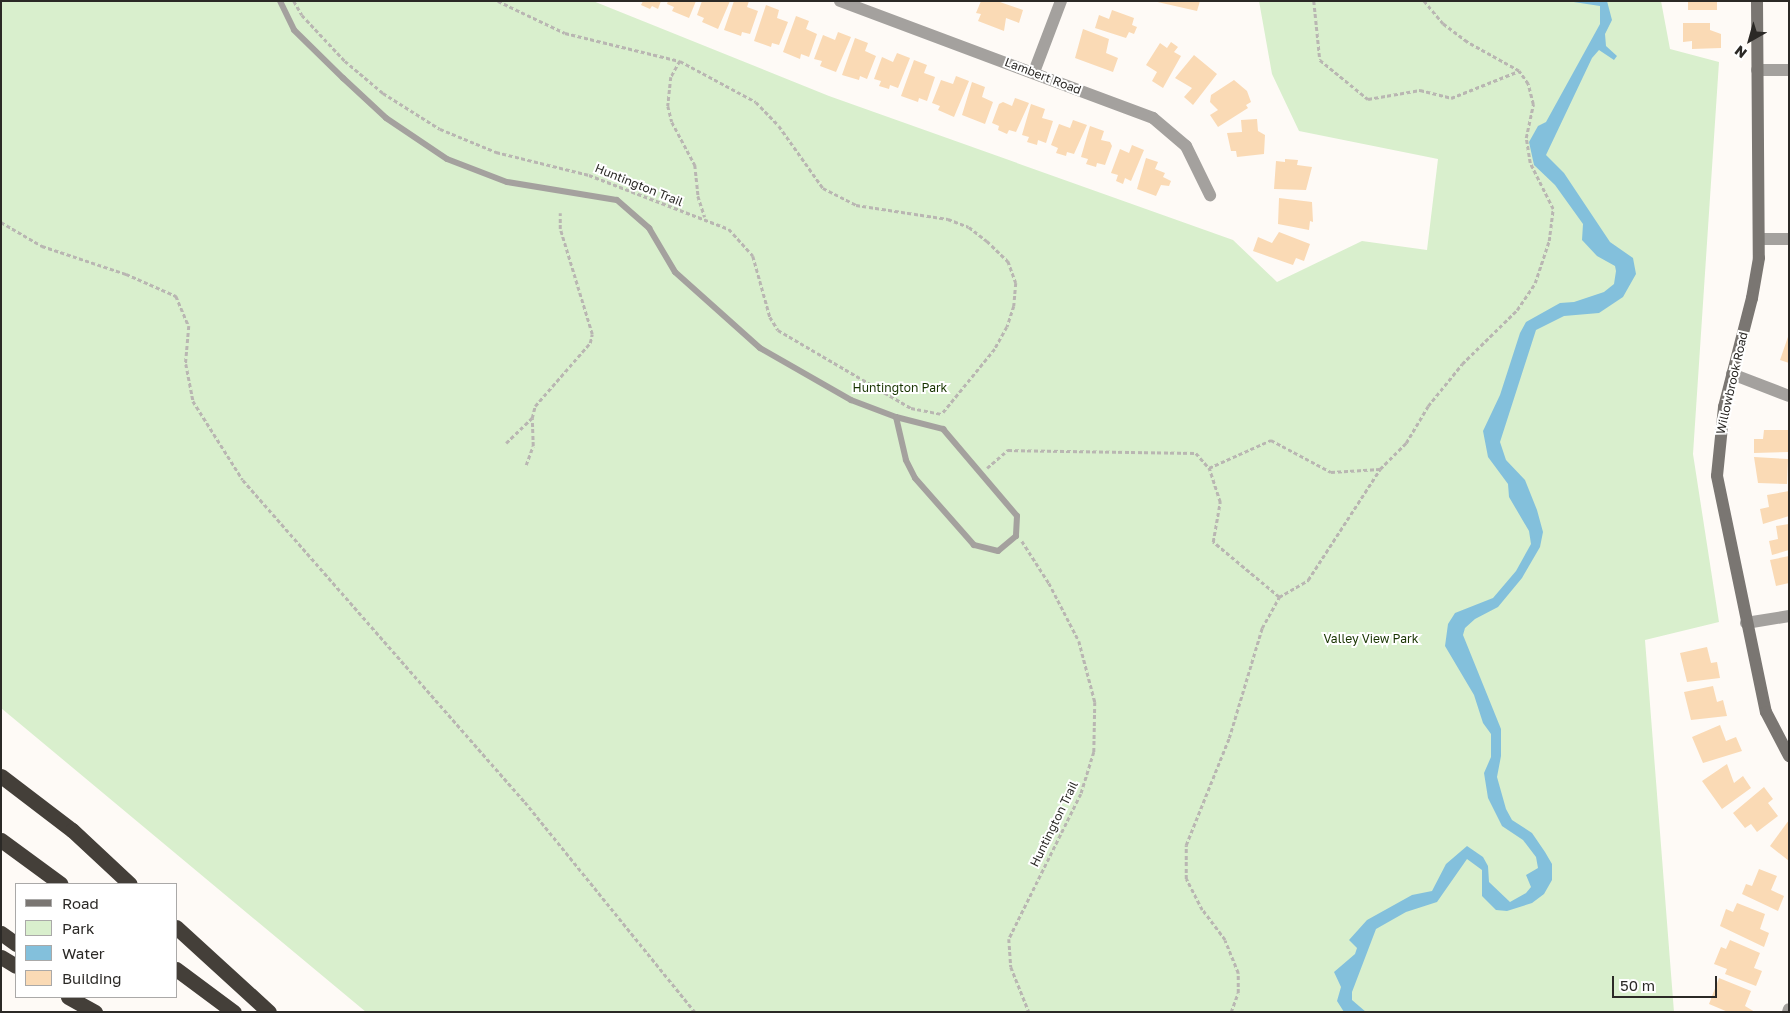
<!DOCTYPE html>
<style>
body{margin:0}
#map{position:relative;width:1790px;height:1013px;overflow:hidden;background:#fefaf6;font-family:"Golos Text",sans-serif}
div>[style]{position:absolute}
.green>*{inset:0;background:#d9efcd}
.water>*{inset:0;background:#83c0dc}
.building>*{inset:0;background:#fadab5;transform-origin:0 0}
.path>*{height:2.5px;margin-top:-1.25px;transform-origin:0;background:repeating-linear-gradient(90deg,#b9b6b2 0 4px,transparent 0 6.5px)}
.lane>*{height:6px;margin:-3px;padding:0 3px;transform-origin:3px;border-radius:3px;background:#a4a19e}
.street>*{height:12px;margin:-6px;padding:0 6px;transform-origin:6px;border-radius:6px;background:#a4a19e}
.secondary>*{height:12px;margin:-6px;padding:0 6px;transform-origin:6px;border-radius:6px;background:#7a7672}
.highway>*{height:15px;margin:-7.5px;padding:0 7.5px;transform-origin:7.5px;border-radius:7.5px;background:#443f39}
span{translate:-50% -50%;white-space:nowrap;text-align:center;line-height:1.15;-webkit-text-stroke:4px #fff;paint-order:stroke}
.street-label{font-size:12px;color:#2b2926}
.park-label{font-size:12px;color:#183400}
.frame{position:absolute;inset:0;border:2px solid #2b2926;pointer-events:none}
.legend{position:absolute;left:15px;top:883px;width:162px;height:115px;box-sizing:border-box;background:#fff;border:1px solid #aaa9a8;margin:0;padding:6px 9px;list-style:none;font-size:15px;color:#2b2926}
.legend li{display:flex;align-items:center;gap:10px;height:25px}
.legend b{width:25px;border:1px solid #aaa9a8}
.north{position:absolute;left:1725px;top:15px;width:50px;height:50px;-webkit-text-stroke:4px #fff;paint-order:stroke;rotate:218deg;font-size:14px;font-weight:700;line-height:20px;text-align:center;color:#2b2926}
.north::after{content:'';display:block;margin:auto;width:18px;height:22px;background:#2b2926;clip-path:polygon(50% 0,100% 100%,50% 72%,0 100%)}
.scale{position:absolute;left:1612px;top:976px;width:105px;height:22px;box-sizing:border-box;border:2px solid #2b2926;border-top:0;padding-left:6px;font-size:15px;line-height:18px;white-space:nowrap;color:#2b2926;-webkit-text-stroke:4px #fff;paint-order:stroke}
</style>
<div id="map">
<div class="green">
<i style="clip-path:polygon(1px 1px,593px 1px,829px 96px,1233px 240px,1277px 282px,1362px 241px,1427px 250px,1438px 159px,1299px 131px,1272px 74px,1259px 1px,1661px 1px,1670px 49px,1719px 62px,1693px 454px,1719px 622px,1645px 640px,1674px 1012px,366px 1012px,1px 708px)"></i>
</div>
<div class="water">
<i style="clip-path:polygon(1567px 1px,1607px 1px,1612px 20px,1605px 34px,1606px 46px,1617px 56px,1614px 60px,1599px 50px,1592px 58px,1546px 155px,1564px 173px,1610px 242px,1633px 258px,1636px 274px,1623px 297px,1599px 313px,1564px 316px,1536px 330px,1500px 442px,1506px 460px,1525px 480px,1537px 510px,1543px 532px,1540px 547px,1522px 578px,1498px 607px,1475px 619px,1465px 628px,1463px 635px,1501px 729px,1501px 756px,1497px 777px,1506px 809px,1512px 820px,1532px 833px,1545px 852px,1552px 864px,1552px 880px,1544px 894px,1532px 903px,1507px 911px,1496px 910px,1482px 896px,1482px 870px,1467px 859px,1437px 902px,1406px 912px,1376px 929px,1352px 992px,1352px 1000px,1366px 1012px,1344px 1012px,1337px 1001px,1341px 987px,1334px 972px,1355px 954px,1357px 948px,1349px 940px,1367px 920px,1412px 895px,1432px 891px,1446px 864px,1467px 846px,1483px 857px,1488px 866px,1489px 882px,1510px 902px,1526px 893px,1531px 887px,1526px 875px,1538px 868px,1536px 857px,1523px 840px,1502px 826px,1488px 798px,1484px 773px,1491px 757px,1491px 734px,1483px 723px,1474px 695px,1445px 646px,1448px 624px,1455px 613px,1493px 598px,1516px 571px,1531px 544px,1529px 531px,1509px 497px,1508px 484px,1488px 457px,1483px 431px,1500px 395px,1520px 333px,1526px 322px,1560px 303px,1574px 302px,1604px 292px,1614px 284px,1616px 271px,1615px 266px,1597px 256px,1582px 240px,1583px 224px,1555px 185px,1534px 165px,1529px 142px,1538px 126px,1546px 122px,1600px 24px,1600px 6px)"></i>
</div>
<div class="building">
<i style="clip-path:polygon(643px 1px,661px 1px,658px 9px,652px 6px,650px 9px,641px 5px)"></i>
<i style="clip-path:polygon(668px 1px,696px 1px,689px 18px,672px 11px,674px 7px,667px 4px)"></i>
<i style="clip-path:polygon(702px 1px,730px 1px,718px 29px,702px 22px,704px 18px,697px 15px)"></i>
<i style="clip-path:polygon(734px 1px,749px 1px,747px 7px,758px 11px,750px 34px,742px 32px,741px 36px,724px 30px)"></i>
<i style="clip-path:polygon(981px 1px,997px 1px,1023px 10px,1019px 23px,1006px 18px,1004px 31px,978px 21px,981px 14px,976px 13px)"></i>
<i style="clip-path:polygon(1153px 1px,1200px 1px,1197px 11px)"></i>
<i style="left:1688px;top:1px;width:29px;height:9px"></i>
<i style="clip-path:polygon(766px 5px,779px 10px,777px 18px,788px 22px,779px 45px,772px 43px,771px 47px,754px 41px)"></i>
<i style="clip-path:polygon(1112px 10px,1134px 18px,1132px 25px,1137px 27px,1134px 34px,1129px 32px,1126px 38px,1095px 28px,1099px 15px,1109px 19px)"></i>
<i style="clip-path:polygon(796px 16px,809px 21px,806px 29px,817px 34px,809px 57px,801px 54px,800px 59px,783px 52px)"></i>
<i style="clip-path:polygon(1683px 23px,1710px 23px,1710px 30px,1721px 34px,1721px 48px,1692px 49px,1692px 41px,1683px 42px)"></i>
<i style="clip-path:polygon(1083px 29px,1109px 39px,1106px 53px,1118px 58px,1113px 72px,1075px 58px)"></i>
<i style="clip-path:polygon(838px 32px,851px 37px,836px 72px,820px 66px,822px 61px,814px 59px,823px 35px,835px 40px)"></i>
<i style="clip-path:polygon(855px 38px,868px 43px,865px 51px,876px 56px,867px 79px,860px 76px,859px 80px,842px 75px)"></i>
<i style="clip-path:polygon(1171px 42px,1178px 47px,1174px 52px,1181px 56px,1163px 88px,1152px 81px,1157px 72px,1146px 65px,1160px 43px,1167px 48px)"></i>
<i style="clip-path:polygon(897px 53px,910px 58px,898px 88px,890px 85px,889px 89px,879px 86px,881px 81px,874px 79px,882px 57px,893px 62px)"></i>
<i style="clip-path:polygon(1194px 55px,1217px 74px,1193px 105px,1184px 97px,1192px 88px,1175px 78px)"></i>
<i style="clip-path:polygon(914px 60px,927px 65px,924px 73px,935px 77px,927px 101px,919px 98px,918px 102px,901px 96px)"></i>
<i style="clip-path:polygon(956px 76px,969px 81px,954px 117px,938px 110px,940px 106px,932px 103px,941px 80px,953px 84px)"></i>
<i style="clip-path:polygon(1234px 80px,1247px 91px,1251px 102px,1246px 105px,1248px 108px,1218px 127px,1210px 115px,1218px 110px,1210px 102px,1211px 95px)"></i>
<i style="clip-path:polygon(972px 82px,985px 87px,982px 97px,993px 102px,985px 124px,962px 115px)"></i>
<i style="clip-path:polygon(1015px 98px,1029px 103px,1016px 132px,1009px 130px,1007px 134px,998px 130px,999px 126px,992px 123px,999px 104px,1003px 102px,1012px 106px)"></i>
<i style="clip-path:polygon(1031px 104px,1045px 109px,1042px 118px,1053px 121px,1046px 143px,1038px 140px,1037px 145px,1027px 142px,1029px 137px,1022px 135px)"></i>
<i style="clip-path:polygon(1257px 119px,1258px 131px,1265px 135px,1264px 154px,1237px 157px,1236px 151px,1231px 151px,1227px 133px,1242px 132px,1241px 120px)"></i>
<i style="clip-path:polygon(1073px 120px,1087px 125px,1074px 154px,1067px 152px,1066px 156px,1056px 153px,1058px 148px,1051px 145px,1059px 124px,1070px 128px)"></i>
<i style="clip-path:polygon(1090px 126px,1104px 131px,1101px 140px,1110px 142px,1112px 146px,1105px 165px,1097px 163px,1096px 167px,1086px 164px,1088px 159px,1081px 157px)"></i>
<i style="clip-path:polygon(1132px 145px,1144px 150px,1131px 181px,1125px 178px,1123px 184px,1116px 181px,1118px 175px,1111px 173px,1120px 149px,1129px 153px)"></i>
<i style="clip-path:polygon(1146px 158px,1158px 162px,1155px 169px,1165px 173px,1163px 177px,1171px 181px,1169px 186px,1161px 185px,1156px 196px,1137px 189px)"></i>
<i style="clip-path:polygon(1285px 159px,1298px 160px,1297px 165px,1312px 167px,1306px 190px,1274px 189px,1276px 161px,1285px 162px)"></i>
<i style="clip-path:polygon(1279px 198px,1312px 202px,1313px 222px,1310px 221px,1309px 230px,1278px 224px)"></i>
<i style="clip-path:polygon(1279px 232px,1310px 244px,1304px 261px,1296px 258px,1293px 265px,1253px 251px,1258px 237px,1272px 243px)"></i>
<i style="clip-path:polygon(1789px 334px,1789px 363px,1780px 360px)"></i>
<i style="clip-path:polygon(1764px 430px,1789px 430px,1789px 452px,1754px 453px,1754px 439px,1763px 439px)"></i>
<i style="clip-path:polygon(1754px 457px,1788px 459px,1787px 484px,1758px 483px)"></i>
<i style="clip-path:polygon(1789px 491px,1789px 516px,1763px 524px,1760px 509px,1769px 507px,1767px 495px)"></i>
<i style="clip-path:polygon(1789px 524px,1789px 550px,1772px 555px,1769px 541px,1778px 539px,1776px 526px)"></i>
<i style="clip-path:polygon(1789px 556px,1789px 583px,1776px 586px,1770px 560px)"></i>
<i style="clip-path:polygon(1707px 647px,1711px 663px,1717px 662px,1720px 678px,1687px 682px,1680px 653px)"></i>
<i style="clip-path:polygon(1713px 686px,1717px 702px,1723px 700px,1727px 716px,1691px 720px,1684px 692px)"></i>
<i style="clip-path:polygon(1720px 725px,1726px 741px,1736px 737px,1742px 751px,1703px 763px,1692px 737px)"></i>
<i style="clip-path:polygon(1727px 764px,1734px 783px,1743px 776px,1751px 788px,1722px 809px,1702px 781px)"></i>
<i style="clip-path:polygon(1764px 787px,1773px 799px,1768px 803px,1778px 816px,1757px 832px,1751px 824px,1745px 828px,1733px 813px)"></i>
<i style="clip-path:polygon(1789px 820px,1789px 861px,1770px 846px)"></i>
<i style="clip-path:polygon(1759px 869px,1777px 876px,1771px 890px,1784px 896px,1778px 911px,1742px 894px,1746px 884px,1752px 886px)"></i>
<i style="clip-path:polygon(1737px 903px,1765px 914px,1760px 929px,1769px 933px,1764px 947px,1720px 926px,1726px 909px,1733px 912px)"></i>
<i style="clip-path:polygon(1730px 940px,1760px 953px,1754px 968px,1762px 971px,1756px 986px,1725px 974px,1727px 969px,1714px 964px,1721px 947px,1726px 949px)"></i>
<i style="clip-path:polygon(1719px 978px,1751px 991px,1745px 1006px,1755px 1012px,1728px 1012px,1709px 1004px)"></i>
</div>
<div class="path">
<i style="left:294px;top:1px;width:16px;rotate:60deg"></i>
<i style="left:302px;top:15px;width:63px;rotate:46.9deg"></i>
<i style="left:345px;top:61px;width:50px;rotate:40.1deg"></i>
<i style="left:383px;top:93px;width:67px;rotate:32.3deg"></i>
<i style="left:440px;top:129px;width:61px;rotate:22.3deg"></i>
<i style="left:496px;top:152px;width:96px;rotate:13.9deg"></i>
<i style="left:589px;top:175px;width:150px;rotate:21.1deg"></i>
<i style="left:729px;top:229px;width:36px;rotate:48deg"></i>
<i style="left:753px;top:256px;width:63px;rotate:74.4deg"></i>
<i style="left:770px;top:317px;width:15px;rotate:58deg"></i>
<i style="left:778px;top:330px;width:154px;rotate:30.4deg"></i>
<i style="left:911px;top:408px;width:32px;rotate:11deg"></i>
<i style="left:498px;top:1px;width:74px;rotate:25.5deg"></i>
<i style="left:565px;top:33px;width:118px;rotate:13.7deg"></i>
<i style="left:680px;top:61px;width:86px;rotate:28.3deg"></i>
<i style="left:756px;top:102px;width:33px;rotate:46deg"></i>
<i style="left:779px;top:126px;width:76px;rotate:54.6deg"></i>
<i style="left:823px;top:188px;width:37px;rotate:27deg"></i>
<i style="left:856px;top:205px;width:93px;rotate:8.7deg"></i>
<i style="left:948px;top:219px;width:22px;rotate:21deg"></i>
<i style="left:969px;top:227px;width:23px;rotate:38deg"></i>
<i style="left:987px;top:241px;width:29px;rotate:44deg"></i>
<i style="left:1008px;top:261px;width:23px;rotate:70deg"></i>
<i style="left:1016px;top:283px;width:23px;rotate:95deg"></i>
<i style="left:1014px;top:306px;width:22px;rotate:108deg"></i>
<i style="left:1007px;top:327px;width:25px;rotate:119deg"></i>
<i style="left:995px;top:349px;width:84px;rotate:129.2deg"></i>
<i style="left:1314px;top:1px;width:59px;rotate:84.2deg"></i>
<i style="left:1320px;top:60px;width:62px;rotate:39.1deg"></i>
<i style="left:1368px;top:99px;width:53px;rotate:-9.8deg"></i>
<i style="left:1420px;top:90px;width:32px;rotate:14deg"></i>
<i style="left:1451px;top:98px;width:73px;rotate:-21.7deg"></i>
<i style="left:680px;top:61px;width:18px;rotate:119deg"></i>
<i style="left:671px;top:77px;width:29px;rotate:96deg"></i>
<i style="left:668px;top:106px;width:16px;rotate:76deg"></i>
<i style="left:672px;top:122px;width:49px;rotate:61.9deg"></i>
<i style="left:695px;top:165px;width:31px;rotate:84deg"></i>
<i style="left:698px;top:196px;width:22px;rotate:72deg"></i>
<i style="left:1px;top:222px;width:48px;rotate:30.3deg"></i>
<i style="left:42px;top:246px;width:89px;rotate:18.4deg"></i>
<i style="left:126px;top:274px;width:55px;rotate:23.7deg"></i>
<i style="left:176px;top:296px;width:33px;rotate:67deg"></i>
<i style="left:189px;top:326px;width:38px;rotate:95deg"></i>
<i style="left:186px;top:364px;width:38px;rotate:79deg"></i>
<i style="left:193px;top:401px;width:93px;rotate:57.7deg"></i>
<i style="left:243px;top:480px;width:428px;rotate:48.8deg"></i>
<i style="left:525px;top:802px;width:270px;rotate:51deg"></i>
<i style="left:506px;top:443px;width:36px;rotate:-44deg"></i>
<i style="left:532px;top:418px;width:12px;rotate:-76deg"></i>
<i style="left:535px;top:406px;width:84px;rotate:-48.9deg"></i>
<i style="left:590px;top:343px;width:9px;rotate:-77deg"></i>
<i style="left:592px;top:334px;width:110px;rotate:-106.9deg"></i>
<i style="left:560px;top:229px;width:16px;rotate:-90deg"></i>
<i style="left:526px;top:465px;width:20px;rotate:-70deg"></i>
<i style="left:533px;top:446px;width:28px;rotate:-92deg"></i>
<i style="left:987px;top:468px;width:28px;rotate:-41deg"></i>
<i style="left:1008px;top:450px;width:188px;rotate:0.9deg"></i>
<i style="left:1196px;top:453px;width:20px;rotate:49deg"></i>
<i style="left:1022px;top:541px;width:50px;rotate:57.3deg"></i>
<i style="left:1049px;top:583px;width:65px;rotate:62.7deg"></i>
<i style="left:1079px;top:641px;width:63px;rotate:75.3deg"></i>
<i style="left:1095px;top:702px;width:50px;rotate:91.1deg"></i>
<i style="left:1094px;top:752px;width:44px;rotate:107.2deg"></i>
<i style="left:1081px;top:794px;width:162px;rotate:116.4deg"></i>
<i style="left:1009px;top:939px;width:28px;rotate:86deg"></i>
<i style="left:1011px;top:967px;width:48px;rotate:68.2deg"></i>
<i style="left:1279px;top:597px;width:86px;rotate:-140.2deg"></i>
<i style="left:1213px;top:542px;width:41px;rotate:-80.1deg"></i>
<i style="left:1220px;top:502px;width:36px;rotate:-108deg"></i>
<i style="left:1209px;top:468px;width:68px;rotate:-24.3deg"></i>
<i style="left:1271px;top:440px;width:68px;rotate:28.1deg"></i>
<i style="left:1331px;top:472px;width:49px;rotate:-3.5deg"></i>
<i style="left:1231px;top:1012px;width:20px;rotate:-70deg"></i>
<i style="left:1238px;top:993px;width:20px;rotate:-90deg"></i>
<i style="left:1238px;top:973px;width:35px;rotate:-112deg"></i>
<i style="left:1225px;top:940px;width:38px;rotate:-127deg"></i>
<i style="left:1202px;top:910px;width:35px;rotate:-117deg"></i>
<i style="left:1186px;top:879px;width:34px;rotate:-90deg"></i>
<i style="left:1186px;top:845px;width:115px;rotate:-68.1deg"></i>
<i style="left:1229px;top:738px;width:115px;rotate:-73.3deg"></i>
<i style="left:1262px;top:628px;width:35px;rotate:-61deg"></i>
<i style="left:1279px;top:597px;width:34px;rotate:-30deg"></i>
<i style="left:1308px;top:580px;width:132px;rotate:-57deg"></i>
<i style="left:1380px;top:469px;width:37px;rotate:-45deg"></i>
<i style="left:1406px;top:443px;width:43px;rotate:-59.3deg"></i>
<i style="left:1428px;top:406px;width:54px;rotate:-51deg"></i>
<i style="left:1462px;top:364px;width:77px;rotate:-44.5deg"></i>
<i style="left:1517px;top:310px;width:32px;rotate:-56deg"></i>
<i style="left:1535px;top:283px;width:44px;rotate:-71.6deg"></i>
<i style="left:1549px;top:241px;width:32px;rotate:-83deg"></i>
<i style="left:1553px;top:209px;width:51px;rotate:-116.6deg"></i>
<i style="left:1530px;top:163px;width:25px;rotate:-99deg"></i>
<i style="left:1526px;top:138px;width:35px;rotate:-78deg"></i>
<i style="left:1533px;top:104px;width:21px;rotate:-104deg"></i>
<i style="left:1528px;top:84px;width:16px;rotate:-125deg"></i>
<i style="left:1519px;top:71px;width:60px;rotate:-150.9deg"></i>
<i style="left:1467px;top:42px;width:30px;rotate:-143deg"></i>
<i style="left:1443px;top:24px;width:30px;rotate:-130deg"></i>
</div>
<div class="lane">
<i style="left:280px;top:1px;width:32px;rotate:64deg"></i>
<i style="left:294px;top:30px;width:69px;rotate:44.4deg"></i>
<i style="left:343px;top:78px;width:59px;rotate:42.9deg"></i>
<i style="left:386px;top:118px;width:73px;rotate:33.9deg"></i>
<i style="left:447px;top:159px;width:64px;rotate:21deg"></i>
<i style="left:507px;top:182px;width:111px;rotate:9.3deg"></i>
<i style="left:617px;top:200px;width:43px;rotate:41.2deg"></i>
<i style="left:649px;top:228px;width:51px;rotate:59.4deg"></i>
<i style="left:675px;top:272px;width:114px;rotate:41.8deg"></i>
<i style="left:760px;top:348px;width:105px;rotate:29.7deg"></i>
<i style="left:851px;top:400px;width:48px;rotate:20.7deg"></i>
<i style="left:896px;top:417px;width:49px;rotate:14.3deg"></i>
<i style="left:943px;top:429px;width:114px;rotate:49.6deg"></i>
<i style="left:1017px;top:516px;width:20px;rotate:93deg"></i>
<i style="left:1016px;top:536px;width:23px;rotate:140deg"></i>
<i style="left:998px;top:551px;width:25px;rotate:-166deg"></i>
<i style="left:974px;top:545px;width:89px;rotate:-131.4deg"></i>
<i style="left:915px;top:478px;width:20px;rotate:-117deg"></i>
<i style="left:906px;top:460px;width:44px;rotate:-103.1deg"></i>
</div>
<div class="street">
<i style="left:840px;top:1px;width:334px;rotate:20.5deg"></i>
<i style="left:1153px;top:118px;width:43px;rotate:40.3deg"></i>
<i style="left:1186px;top:146px;width:55px;rotate:63.9deg"></i>
<i style="left:1757px;top:70px;width:32px"></i>
<i style="left:1034px;top:72px;width:76px;rotate:-69.2deg"></i>
<i style="left:1760px;top:239px;width:29px"></i>
<i style="left:1732px;top:374px;width:61px;rotate:21.1deg"></i>
<i style="left:1746px;top:623px;width:44px;rotate:-9.2deg"></i>
<i style="left:1788px;top:1012px;width:3px;rotate:-72deg"></i>
</div>
<div class="secondary">
<i style="left:1757px;top:1px;width:257px;rotate:89.6deg"></i>
<i style="left:1759px;top:258px;width:41px;rotate:99.9deg"></i>
<i style="left:1752px;top:298px;width:113px;rotate:104.4deg"></i>
<i style="left:1724px;top:407px;width:69px;rotate:95.8deg"></i>
<i style="left:1717px;top:476px;width:241px;rotate:78.3deg"></i>
<i style="left:1766px;top:712px;width:50px;rotate:62.4deg"></i>
</div>
<div class="highway">
<i style="left:1px;top:776px;width:89px;rotate:37.3deg"></i>
<i style="left:72px;top:830px;width:79px;rotate:43deg"></i>
<i style="left:1px;top:840px;width:74px;rotate:36.3deg"></i>
<i style="left:176px;top:927px;width:126px;rotate:42.4deg"></i>
<i style="left:1px;top:933px;width:19px;rotate:36deg"></i>
<i style="left:1px;top:957px;width:17px;rotate:31deg"></i>
<i style="left:176px;top:969px;width:72px;rotate:36.6deg"></i>
<i style="left:68px;top:997px;width:31px;rotate:29deg"></i>
</div>
<div class="street-label">
<span style="left:1043px;top:76px;rotate:21deg">Lambert Road</span>
<span style="left:639px;top:185px;rotate:22deg">Huntington Trail</span>
<span style="left:1732px;top:383px;rotate:-77deg">Willowbrook Road</span>
<span style="left:1054px;top:824px;rotate:-64deg">Huntington Trail</span>
</div>
<div class="park-label">
<span style="left:900px;top:388px">Huntington Park</span>
<span style="left:1371px;top:639px">Valley View Park</span>
</div>
<div class="frame"></div>
<ul class="legend">
<li><b style="height:6px;background:#7a7672"></b>Road</li>
<li><b style="height:14px;background:#d9efcd"></b>Park</li>
<li><b style="height:14px;background:#83c0dc"></b>Water</li>
<li><b style="height:14px;background:#fadab5"></b>Building</li>
</ul>
<div class="north">N</div>
<div class="scale">50 m</div>
</div>
